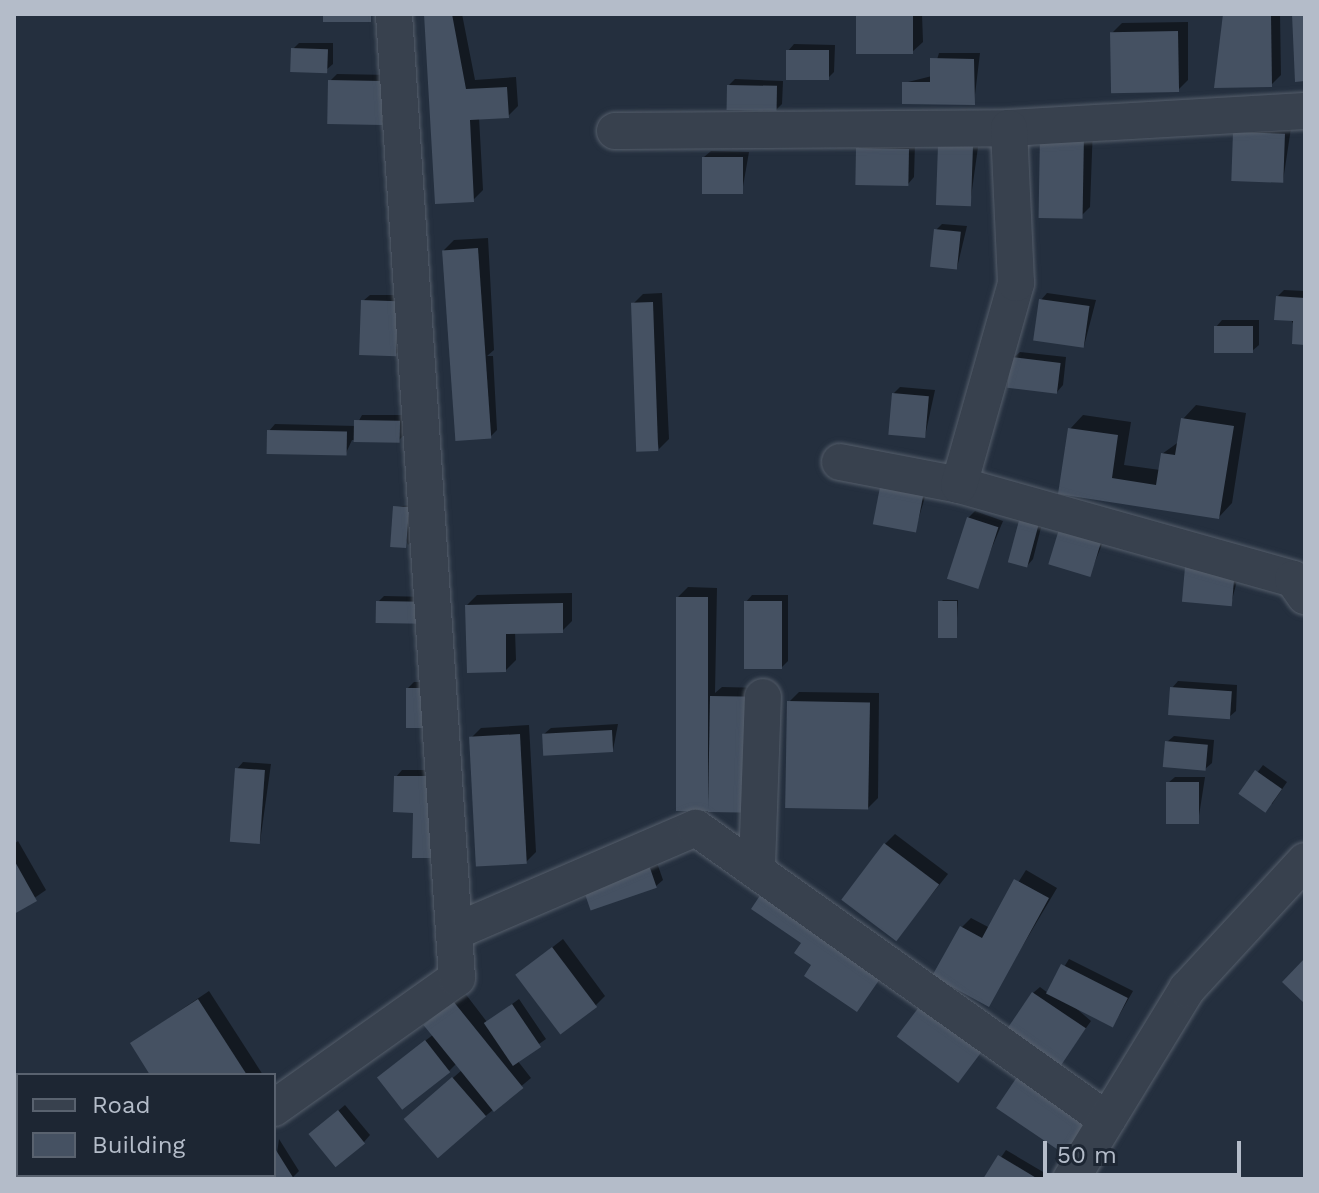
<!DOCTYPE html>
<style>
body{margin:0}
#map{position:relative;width:1319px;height:1193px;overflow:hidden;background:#242f3e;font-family:"Work Sans",sans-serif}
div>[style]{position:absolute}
.shadow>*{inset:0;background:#0007}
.building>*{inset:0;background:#455162;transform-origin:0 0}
.roads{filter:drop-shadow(0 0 2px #565f6c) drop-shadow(0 0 2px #565f6c)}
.minor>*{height:36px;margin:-18px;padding:0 18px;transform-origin:18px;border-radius:18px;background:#38414e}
span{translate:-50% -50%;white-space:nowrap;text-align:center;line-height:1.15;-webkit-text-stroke:7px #1d2633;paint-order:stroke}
.frame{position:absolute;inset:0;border:16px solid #b4bcc9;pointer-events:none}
.legend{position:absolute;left:16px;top:1073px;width:260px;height:104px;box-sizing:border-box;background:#1d2633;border:2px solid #59626f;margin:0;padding:10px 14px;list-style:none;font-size:24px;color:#b4bcc9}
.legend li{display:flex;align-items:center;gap:16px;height:40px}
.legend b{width:40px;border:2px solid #59626f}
.scale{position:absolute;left:1043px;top:1141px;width:198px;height:36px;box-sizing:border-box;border:4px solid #b4bcc9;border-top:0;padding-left:10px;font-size:24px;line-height:28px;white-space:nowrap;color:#b4bcc9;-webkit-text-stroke:6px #1d2633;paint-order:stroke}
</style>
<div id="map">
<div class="shadow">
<i style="clip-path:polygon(426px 14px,462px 14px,475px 80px,516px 77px,518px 106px,508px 116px,479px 117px,483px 190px,473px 200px)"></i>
<i style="clip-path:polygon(858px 14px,922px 14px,923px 42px,912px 52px)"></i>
<i style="clip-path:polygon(1225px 14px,1280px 14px,1281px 75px,1271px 85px,1216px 86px)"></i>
<i style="clip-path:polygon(1188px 22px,1188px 80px,1178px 90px,1112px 33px,1122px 23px)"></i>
<i style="clip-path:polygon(299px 43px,333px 43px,333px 64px,326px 70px,293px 49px)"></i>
<i style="clip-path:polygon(794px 44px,835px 45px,834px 72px,828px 78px,788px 51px)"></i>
<i style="clip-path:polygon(939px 53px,980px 53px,974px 103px,904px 83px,932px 76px)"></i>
<i style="clip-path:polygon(337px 74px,389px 75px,388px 117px,382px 123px,330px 81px)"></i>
<i style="clip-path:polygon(735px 79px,783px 81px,782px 104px,776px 110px,729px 85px)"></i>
<i style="clip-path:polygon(1093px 126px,1090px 207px,1080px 217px,1042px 135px)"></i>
<i style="clip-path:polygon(1291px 128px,1283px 181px,1234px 133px)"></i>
<i style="clip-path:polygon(946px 139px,979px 140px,970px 204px)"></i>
<i style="clip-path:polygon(864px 142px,915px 143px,914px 177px,908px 184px,858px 149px)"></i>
<i style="clip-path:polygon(711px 151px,749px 152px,742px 192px,704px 157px)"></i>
<i style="clip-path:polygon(942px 224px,967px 226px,957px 268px,936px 230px)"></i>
<i style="clip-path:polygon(488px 238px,494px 350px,487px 356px,493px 356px,497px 430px,491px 436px,444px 250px,454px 240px)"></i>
<i style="clip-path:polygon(1284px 290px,1305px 291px,1305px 343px,1277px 297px)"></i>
<i style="clip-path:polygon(662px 293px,669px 439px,659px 449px,633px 304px,643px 294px)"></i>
<i style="clip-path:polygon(1047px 293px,1096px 300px,1084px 346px,1041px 300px)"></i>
<i style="clip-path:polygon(370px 295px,403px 295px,402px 348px,396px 354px,363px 301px)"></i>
<i style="clip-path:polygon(1222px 320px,1259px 320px,1259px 345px,1252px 351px,1216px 327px)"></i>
<i style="clip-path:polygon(1020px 352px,1066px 357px,1063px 385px,1057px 392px,1013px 358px)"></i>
<i style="clip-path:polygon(900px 387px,935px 390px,925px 436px,893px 394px)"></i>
<i style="clip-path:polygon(1196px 405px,1246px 413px,1232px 503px,1219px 517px,1060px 493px,1070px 429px,1083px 415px,1131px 422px,1124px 465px,1160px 470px,1162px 454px,1180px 441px,1183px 419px)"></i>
<i style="clip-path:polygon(362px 415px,405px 415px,405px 434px,398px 441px,352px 440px,346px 453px,269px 431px,275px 424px,356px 426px)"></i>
<i style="clip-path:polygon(890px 476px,929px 484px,915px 530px)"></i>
<i style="clip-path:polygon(411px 505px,411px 542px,408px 545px,395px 507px)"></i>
<i style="clip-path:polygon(975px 511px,1003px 521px,976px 586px,968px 518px)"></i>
<i style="clip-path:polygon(1045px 512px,1033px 559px,1027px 566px,1023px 514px)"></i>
<i style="clip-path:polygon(1061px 527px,1107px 532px,1090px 574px)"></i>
<i style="clip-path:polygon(1241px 565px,1231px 604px,1184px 600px)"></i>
<i style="clip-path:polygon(688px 587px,717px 588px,715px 693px,722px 687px,766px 688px,703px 810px,678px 597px)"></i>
<i style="clip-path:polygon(572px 593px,572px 621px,562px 631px,515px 631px,516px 660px,506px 670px,467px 605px,477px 595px)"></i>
<i style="clip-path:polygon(752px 595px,788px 595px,788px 661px,782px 667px,746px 602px)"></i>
<i style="clip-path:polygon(384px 596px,430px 597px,430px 616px,378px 602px)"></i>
<i style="clip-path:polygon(943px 600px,958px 600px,956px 636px,940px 603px)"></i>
<i style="clip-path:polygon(1178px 681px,1237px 685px,1236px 711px,1229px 717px,1172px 688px)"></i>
<i style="clip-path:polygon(414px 682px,435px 682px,427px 726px,408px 688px)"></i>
<i style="clip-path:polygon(799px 692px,879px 693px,878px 798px,868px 808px,789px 702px)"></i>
<i style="clip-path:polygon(618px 724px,613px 750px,544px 734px,551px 728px)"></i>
<i style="clip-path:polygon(529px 725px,536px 852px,526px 862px,471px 738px,481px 728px)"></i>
<i style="clip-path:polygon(1174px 736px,1214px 740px,1212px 763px,1205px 769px,1167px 742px)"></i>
<i style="clip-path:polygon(243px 762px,271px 764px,260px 842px,237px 769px)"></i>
<i style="clip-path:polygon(1263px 765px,1287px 782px,1272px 804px,1242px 793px)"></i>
<i style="clip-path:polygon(402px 770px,442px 770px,415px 811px,396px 777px)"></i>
<i style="clip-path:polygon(1175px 777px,1205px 777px,1198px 822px,1168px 783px)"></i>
<i style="clip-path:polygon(895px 834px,948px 874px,896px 939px,885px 844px)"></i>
<i style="clip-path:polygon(18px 841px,46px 890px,14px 912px,14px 844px)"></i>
<i style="clip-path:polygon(656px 860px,663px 880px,656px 886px,586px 890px)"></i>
<i style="clip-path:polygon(1026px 870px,1057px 888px,988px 1004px,961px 928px,971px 918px,990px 928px)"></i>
<i style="clip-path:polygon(563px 939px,605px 996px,595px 1006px,517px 975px)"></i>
<i style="clip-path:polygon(1069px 959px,1133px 991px,1113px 1026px,1071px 1004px,1091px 1021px,1061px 1063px,1033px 993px,1040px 987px,1048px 993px)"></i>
<i style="clip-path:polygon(209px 991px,263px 1075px,153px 1075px,132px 1043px)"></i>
<i style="clip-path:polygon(464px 992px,487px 1022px,519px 999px,546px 1039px,517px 1060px,531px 1078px,438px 1156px,416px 1110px,462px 1070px,457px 1063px,449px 1071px,386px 1071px,434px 1034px,426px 1024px)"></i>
<i style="clip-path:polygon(345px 1105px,370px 1135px,364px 1142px,318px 1128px)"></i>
<i style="clip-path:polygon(279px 1139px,299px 1171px,293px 1177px,214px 1179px,274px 1175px)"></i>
<i style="clip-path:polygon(1006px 1150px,1055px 1179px,986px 1179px)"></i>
<i style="clip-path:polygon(18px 1166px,18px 1175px,57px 1179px,14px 1179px)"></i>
<i style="clip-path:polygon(133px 1175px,147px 1175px,140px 1179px)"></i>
</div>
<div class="building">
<i style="left:323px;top:14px;width:48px;height:8px"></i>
<i style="clip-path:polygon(424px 14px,452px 14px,466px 89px,507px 87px,509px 118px,470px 120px,474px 202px,435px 204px)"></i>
<i style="left:856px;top:14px;width:57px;height:40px"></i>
<i style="clip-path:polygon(1223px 14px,1271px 14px,1272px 87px,1214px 88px)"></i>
<i style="clip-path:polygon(1292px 14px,1305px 14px,1305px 81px,1295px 82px)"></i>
<i style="left:1178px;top:31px;width:61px;height:68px;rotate:89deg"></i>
<i style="left:291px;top:48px;width:37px;height:24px;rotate:2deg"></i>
<i style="left:786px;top:50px;width:43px;height:30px"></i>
<i style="clip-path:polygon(930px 58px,974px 59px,975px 105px,902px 104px,902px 82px,930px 82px)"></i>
<i style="left:328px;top:80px;width:55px;height:44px;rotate:1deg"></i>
<i style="left:727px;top:85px;width:50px;height:25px;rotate:1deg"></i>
<i style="left:1233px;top:132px;width:52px;height:49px;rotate:2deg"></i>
<i style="left:1040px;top:134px;width:44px;height:84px;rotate:1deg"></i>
<i style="left:938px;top:145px;width:35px;height:60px;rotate:2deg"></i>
<i style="left:856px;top:148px;width:53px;height:37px;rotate:1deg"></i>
<i style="left:702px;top:157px;width:41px;height:37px"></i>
<i style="left:934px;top:229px;width:27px;height:38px;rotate:6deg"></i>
<i style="left:478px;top:248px;width:191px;height:36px;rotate:86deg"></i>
<i style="clip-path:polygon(1276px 296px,1305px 298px,1305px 345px,1292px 344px,1293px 321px,1274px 320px)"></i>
<i style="left:1039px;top:299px;width:51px;height:42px;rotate:8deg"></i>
<i style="left:361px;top:300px;width:37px;height:55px;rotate:2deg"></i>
<i style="left:653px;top:302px;width:149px;height:22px;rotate:88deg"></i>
<i style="left:1214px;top:326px;width:39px;height:27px"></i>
<i style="left:1011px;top:357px;width:50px;height:31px;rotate:7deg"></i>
<i style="left:892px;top:393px;width:37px;height:42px;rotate:5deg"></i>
<i style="clip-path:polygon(1181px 418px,1234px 426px,1219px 519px,1058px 494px,1068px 428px,1118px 435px,1112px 478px,1156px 485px,1161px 453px,1175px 455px)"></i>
<i style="left:354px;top:420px;width:46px;height:22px;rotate:1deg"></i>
<i style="left:267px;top:430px;width:80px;height:24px;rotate:1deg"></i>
<i style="left:881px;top:482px;width:44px;height:43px;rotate:11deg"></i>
<i style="left:393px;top:506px;width:16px;height:41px;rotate:4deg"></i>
<i style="left:1021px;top:513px;width:20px;height:51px;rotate:15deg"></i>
<i style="left:967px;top:517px;width:33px;height:65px;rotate:18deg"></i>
<i style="left:1060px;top:526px;width:44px;height:40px;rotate:17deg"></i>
<i style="left:1185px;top:567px;width:50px;height:35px;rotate:5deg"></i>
<i style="left:676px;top:597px;width:32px;height:214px"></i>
<i style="left:376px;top:601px;width:48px;height:22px;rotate:1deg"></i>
<i style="left:744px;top:601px;width:38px;height:68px"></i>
<i style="left:957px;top:601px;width:37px;height:19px;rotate:90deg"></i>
<i style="clip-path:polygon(563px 603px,563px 633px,506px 634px,506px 672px,467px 673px,465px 605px)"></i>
<i style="left:1170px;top:687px;width:62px;height:28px;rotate:4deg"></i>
<i style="left:406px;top:688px;width:23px;height:40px"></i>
<i style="left:710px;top:696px;width:47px;height:116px;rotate:1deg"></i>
<i style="left:787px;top:701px;width:83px;height:107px;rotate:1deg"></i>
<i style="left:612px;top:730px;width:22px;height:70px;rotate:87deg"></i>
<i style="left:520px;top:734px;width:130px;height:51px;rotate:87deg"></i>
<i style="left:1165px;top:741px;width:43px;height:26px;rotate:5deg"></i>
<i style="left:235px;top:768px;width:30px;height:74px;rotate:4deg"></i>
<i style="left:1255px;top:770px;width:33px;height:29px;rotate:35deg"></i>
<i style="clip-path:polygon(394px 776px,437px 776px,436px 858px,412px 858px,413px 813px,393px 812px)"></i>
<i style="left:1166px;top:782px;width:33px;height:42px"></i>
<i style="left:884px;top:843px;width:69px;height:71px;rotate:37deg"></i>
<i style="clip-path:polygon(14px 860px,37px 901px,14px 914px)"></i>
<i style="left:649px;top:865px;width:24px;height:70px;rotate:71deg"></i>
<i style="clip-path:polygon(1014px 879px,1049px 898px,989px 1007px,932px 976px,960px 926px,982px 938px)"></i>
<i style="clip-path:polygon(763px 891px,884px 973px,857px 1012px,804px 976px,811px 965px,794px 953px,801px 943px,751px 909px)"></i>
<i style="left:552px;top:947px;width:75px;height:46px;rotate:53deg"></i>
<i style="clip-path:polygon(1305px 958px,1305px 1004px,1282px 982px)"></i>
<i style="left:1061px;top:964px;width:75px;height:33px;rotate:27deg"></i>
<i style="left:1032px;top:992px;width:65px;height:45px;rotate:34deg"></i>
<i style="clip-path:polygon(198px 999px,247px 1075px,150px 1075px,130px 1043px)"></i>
<i style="left:453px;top:1001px;width:112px;height:38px;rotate:51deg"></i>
<i style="left:922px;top:1003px;width:77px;height:42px;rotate:37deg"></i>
<i style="left:512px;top:1004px;width:52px;height:34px;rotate:56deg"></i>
<i style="left:425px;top:1040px;width:41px;height:61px;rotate:52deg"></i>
<i style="left:1019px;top:1074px;width:83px;height:41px;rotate:34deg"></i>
<i style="left:452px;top:1077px;width:52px;height:64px;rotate:49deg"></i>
<i style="left:338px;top:1110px;width:43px;height:38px;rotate:51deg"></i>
<i style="clip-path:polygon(274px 1147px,294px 1179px,215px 1179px,274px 1175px)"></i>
<i style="clip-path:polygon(998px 1155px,1038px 1179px,983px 1179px)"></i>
<i style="clip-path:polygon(18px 1167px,18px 1175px,47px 1179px,14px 1179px)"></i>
</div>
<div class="roads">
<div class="minor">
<i style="left:615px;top:131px;width:394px;rotate:-0.4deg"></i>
<i style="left:1009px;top:128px;width:296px;rotate:-3.3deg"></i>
<i style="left:840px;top:462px;width:121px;rotate:10.9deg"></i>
<i style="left:959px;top:485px;width:347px;rotate:15.7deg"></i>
<i style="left:1293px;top:579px;width:21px;rotate:55deg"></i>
<i style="left:959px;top:485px;width:210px;rotate:-74.2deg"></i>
<i style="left:1016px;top:283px;width:155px;rotate:-92.6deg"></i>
<i style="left:757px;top:866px;width:169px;rotate:-88deg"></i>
<i style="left:454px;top:932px;width:263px;rotate:-23.3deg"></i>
<i style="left:696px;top:828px;width:504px;rotate:35.39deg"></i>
<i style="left:274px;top:1108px;width:224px;rotate:-35.4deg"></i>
<i style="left:457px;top:978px;width:966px;rotate:-93.74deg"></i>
<i style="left:173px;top:1179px;width:7px;rotate:-34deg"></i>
<i style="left:1071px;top:1179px;width:223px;rotate:-58.6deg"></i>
<i style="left:1187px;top:989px;width:174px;rotate:-47.3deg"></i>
</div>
</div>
<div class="frame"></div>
<ul class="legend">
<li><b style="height:10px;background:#38414e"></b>Road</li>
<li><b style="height:22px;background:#455162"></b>Building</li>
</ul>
<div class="scale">50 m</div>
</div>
